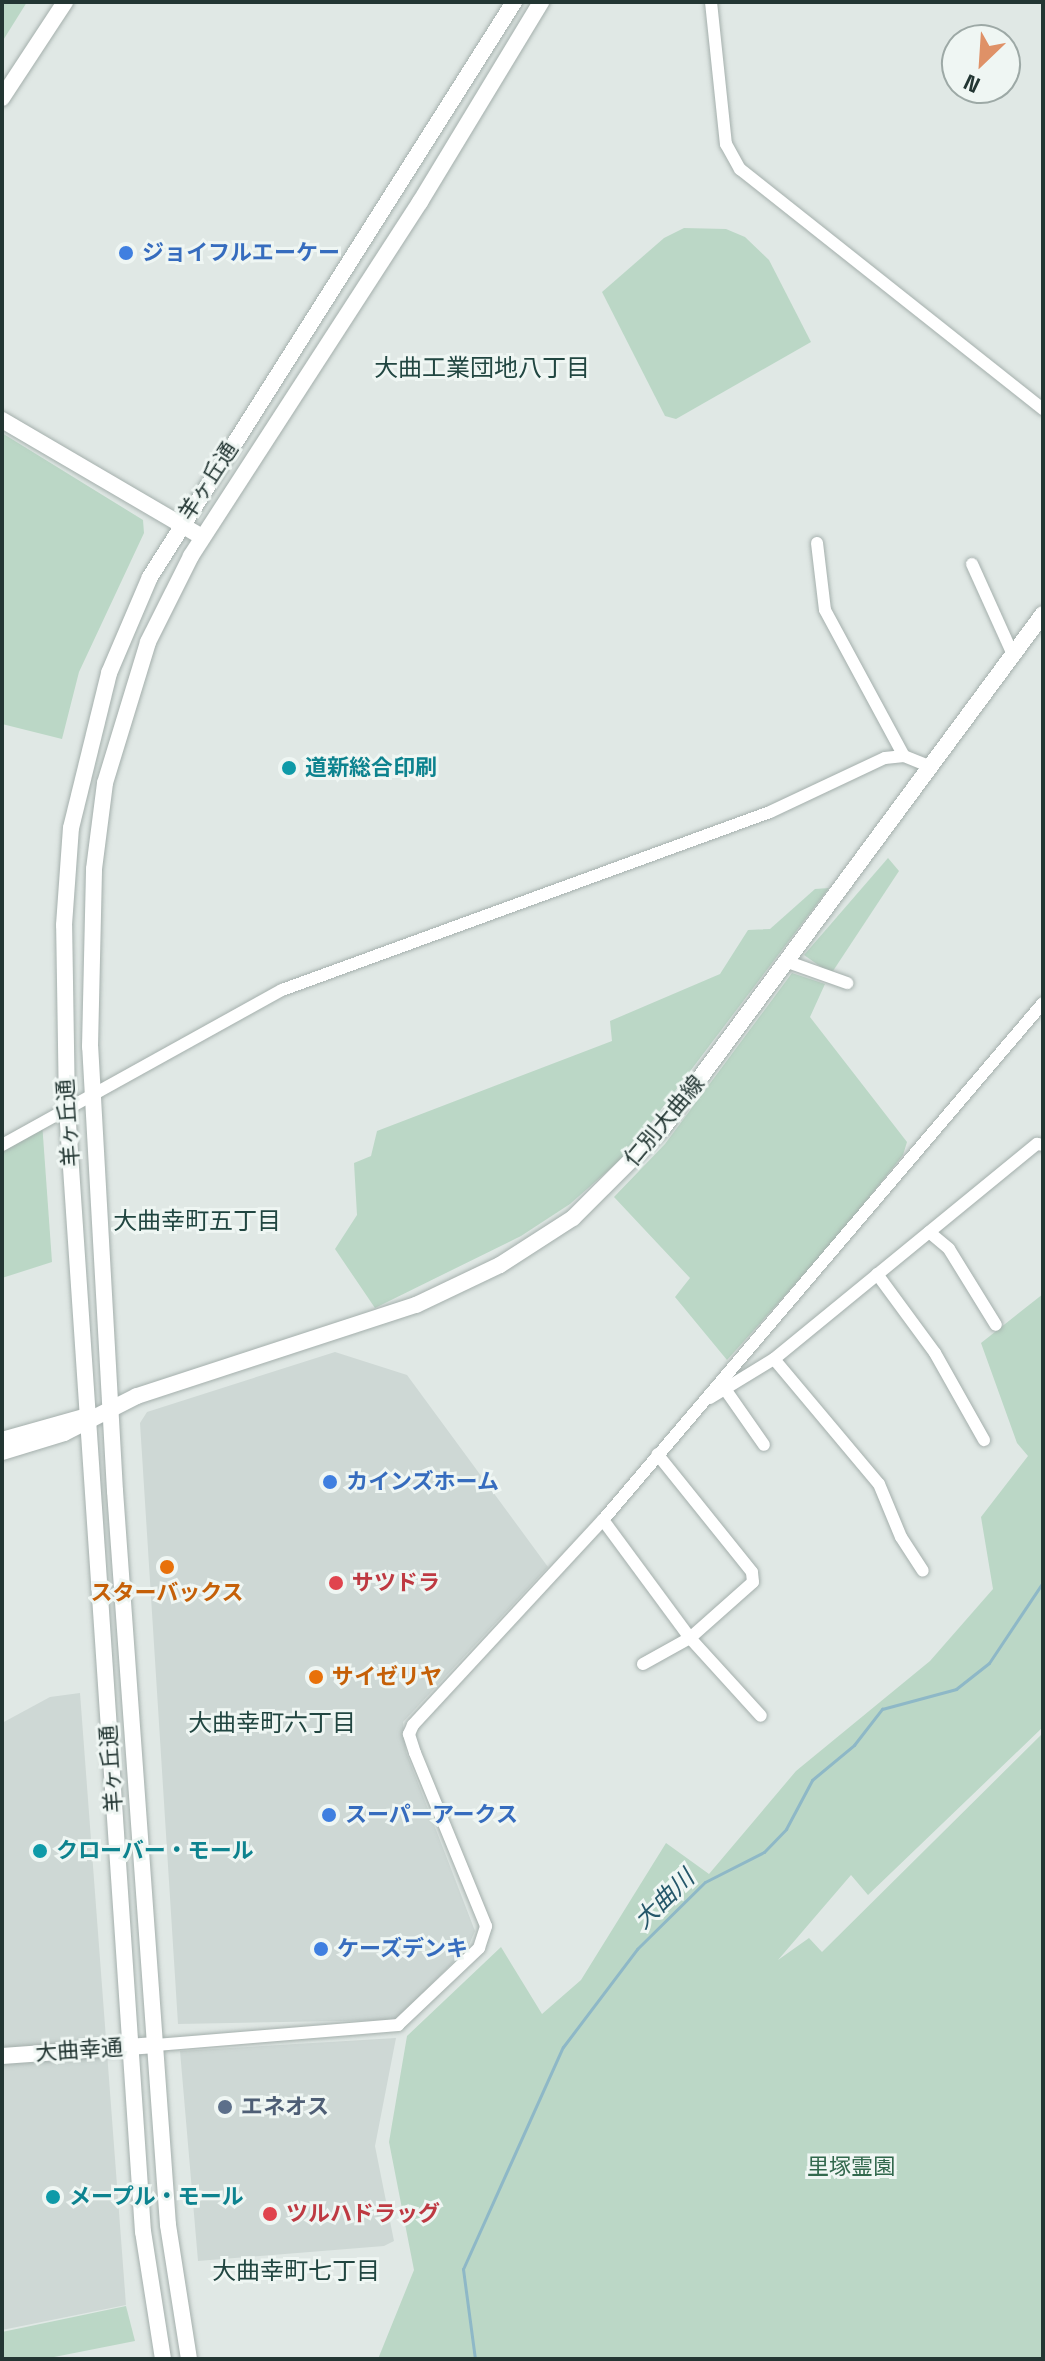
<!DOCTYPE html>
<meta charset="utf-8">
<style>
body{margin:0}
#map{position:relative;width:1045px;height:2361px;overflow:hidden;background:#e0e8e5;font-family:"Space Grotesk","Noto Sans JP",sans-serif}
div>[style]{position:absolute}
.built>*{inset:0;background:#ced8d5}
.green>*{inset:0;background:#bbd7c6}
.stream>*{height:3px;margin:-1.5px;padding:0 1.5px;transform-origin:1.5px;border-radius:1.5px;background:#8eb8c7}
.roads{filter:drop-shadow(0 0 2px #a4afac) drop-shadow(0 0 2px #a4afac)}
.street>*{height:12px;margin:-6px;padding:0 6px;transform-origin:6px;border-radius:6px;background:#fff}
.secondary>*{height:16px;margin:-8px;padding:0 8px;transform-origin:8px;border-radius:8px;background:#fff}
.dots>*{width:22px;height:22px;translate:-50% -50%;box-sizing:border-box;border:4px solid #eff6f3;border-radius:50%}
span{translate:-50% -50%;white-space:nowrap;text-align:center;line-height:1.15;-webkit-text-stroke:6px #eff6f3;paint-order:stroke}
.shop-label{font-size:22px;color:#366cbe;font-weight:700}
.left{translate:0 -50%;text-align:left}
.street-label{font-size:22px;color:#233633}
.culture-label{font-size:22px;color:#0d838f;font-weight:700}
.health-label{font-size:22px;color:#be3a42;font-weight:700}
.food-label{font-size:22px;color:#c56008;font-weight:700}
.service-label{font-size:22px;color:#4e5e75;font-weight:700}
.park-label{font-size:22px;color:#32684d}
.neighbourhood-label{font-size:24px;color:#214641}
.water-label{font-size:24px;color:#25576a;font-style:italic}
.frame{position:absolute;inset:0;border:4px solid #233633;pointer-events:none}
.north{position:absolute;left:941px;top:24px;width:80px;height:80px;box-sizing:border-box;background:#eff6f3;border:2px solid #9da9a6;border-radius:50%;rotate:205deg;font-size:22px;font-weight:700;line-height:32px;text-align:center;color:#233633}
.north::after{content:'';display:block;margin:auto;width:28px;height:36px;background:#df9167;clip-path:polygon(50% 0,100% 100%,50% 72%,0 100%)}
</style>
<div id="map">
<div class="built">
<i style="clip-path:polygon(335px 1352px,407px 1375px,548px 1567px,403px 1722px,406px 1752px,475px 1931px,468px 1947px,396px 2020px,178px 2024px,140px 1423px,147px 1412px)"></i>
<i style="clip-path:polygon(80px 1693px,126px 2305px,2px 2330px,2px 1723px,50px 1697px)"></i>
<i style="clip-path:polygon(396px 2038px,375px 2146px,394px 2241px,384px 2246px,198px 2261px,180px 2051px)"></i>
</div>
<div class="green">
<i style="clip-path:polygon(2px 2px,27px 2px,2px 42px)"></i>
<i style="clip-path:polygon(684px 228px,726px 229px,745px 237px,769px 260px,811px 342px,676px 419px,665px 416px,602px 292px,664px 238px)"></i>
<i style="clip-path:polygon(2px 433px,143px 520px,144px 533px,79px 672px,62px 739px,2px 724px)"></i>
<i style="clip-path:polygon(888px 858px,899px 871px,831px 974px,804px 955px)"></i>
<i style="clip-path:polygon(829px 888px,628px 1153px,570px 1204px,521px 1236px,375px 1308px,335px 1249px,357px 1215px,354px 1163px,371px 1156px,377px 1131px,612px 1041px,610px 1021px,720px 974px,748px 930px,770px 929px,815px 889px)"></i>
<i style="clip-path:polygon(792px 973px,825px 984px,810px 1017px,907px 1142px,903px 1155px,835px 1240px,727px 1360px,675px 1297px,690px 1278px,614px 1197px,665px 1144px)"></i>
<i style="clip-path:polygon(42px 1122px,52px 1262px,2px 1278px,2px 1145px)"></i>
<i style="clip-path:polygon(1043px 1294px,1043px 1727px,868px 1895px,851px 1875px,778px 1960px,809px 1938px,822px 1952px,1043px 1733px,1043px 2359px,378px 2359px,414px 2270px,389px 2142px,407px 2036px,501px 1947px,542px 2014px,581px 1980px,666px 1843px,709px 1874px,796px 1771px,930px 1661px,993px 1589px,981px 1517px,1028px 1456px,1017px 1443px,981px 1343px)"></i>
<i style="clip-path:polygon(126px 2306px,135px 2341px,44px 2359px,2px 2359px,2px 2332px)"></i>
</div>
<div class="stream">
<i style="left:475px;top:2359px;width:91px;rotate:-97.6deg"></i>
<i style="left:463px;top:2269px;width:243px;rotate:-65.8deg"></i>
<i style="left:563px;top:2047px;width:123px;rotate:-52.9deg"></i>
<i style="left:637px;top:1949px;width:95px;rotate:-44.6deg"></i>
<i style="left:705px;top:1882px;width:66px;rotate:-27deg"></i>
<i style="left:764px;top:1852px;width:32px;rotate:-46deg"></i>
<i style="left:786px;top:1829px;width:55px;rotate:-62deg"></i>
<i style="left:812px;top:1780px;width:55px;rotate:-39.8deg"></i>
<i style="left:854px;top:1745px;width:46px;rotate:-52.1deg"></i>
<i style="left:882px;top:1709px;width:77px;rotate:-15.1deg"></i>
<i style="left:956px;top:1689px;width:42px;rotate:-38.2deg"></i>
<i style="left:989px;top:1663px;width:97px;rotate:-56.3deg"></i>
</div>
<div class="roads">
<div class="street">
<i style="left:711px;top:2px;width:143px;rotate:84deg"></i>
<i style="left:726px;top:144px;width:29px;rotate:61deg"></i>
<i style="left:740px;top:169px;width:387px;rotate:38.4deg"></i>
<i style="left:817px;top:543px;width:67px;rotate:83.2deg"></i>
<i style="left:825px;top:610px;width:166px;rotate:61.6deg"></i>
<i style="left:972px;top:564px;width:100px;rotate:65.7deg"></i>
<i style="left:788px;top:962px;width:63px;rotate:19.6deg"></i>
<i style="left:2px;top:1145px;width:320px;rotate:-29deg"></i>
<i style="left:282px;top:990px;width:519px;rotate:-20.04deg"></i>
<i style="left:770px;top:812px;width:127px;rotate:-25.2deg"></i>
<i style="left:885px;top:758px;width:19px;rotate:-6deg"></i>
<i style="left:904px;top:756px;width:29px;rotate:22deg"></i>
<i style="left:929px;top:1232px;width:26px;rotate:40deg"></i>
<i style="left:949px;top:1249px;width:89px;rotate:58.3deg"></i>
<i style="left:877px;top:1274px;width:98px;rotate:53.7deg"></i>
<i style="left:935px;top:1353px;width:100px;rotate:60.6deg"></i>
<i style="left:774px;top:1359px;width:163px;rotate:50deg"></i>
<i style="left:879px;top:1484px;width:57px;rotate:67.5deg"></i>
<i style="left:901px;top:1537px;width:40px;rotate:57.1deg"></i>
<i style="left:725px;top:1389px;width:68px;rotate:55.1deg"></i>
<i style="left:710px;top:1398px;width:75px;rotate:-31.4deg"></i>
<i style="left:774px;top:1359px;width:340px;rotate:-39.3deg"></i>
<i style="left:1037px;top:1144px;width:6px;rotate:9deg"></i>
<i style="left:603px;top:1520px;width:147px;rotate:53.6deg"></i>
<i style="left:690px;top:1638px;width:105px;rotate:47.7deg"></i>
<i style="left:643px;top:1664px;width:54px;rotate:-29deg"></i>
<i style="left:690px;top:1638px;width:84px;rotate:-41.6deg"></i>
<i style="left:753px;top:1582px;width:10px;rotate:-96deg"></i>
<i style="left:752px;top:1572px;width:151px;rotate:-128.8deg"></i>
<i style="left:156px;top:2045px;width:243px;rotate:-4.7deg"></i>
<i style="left:398px;top:2025px;width:112px;rotate:-43.5deg"></i>
<i style="left:479px;top:1948px;width:23px;rotate:-72deg"></i>
<i style="left:486px;top:1926px;width:187px;rotate:-112.3deg"></i>
<i style="left:415px;top:1753px;width:20px;rotate:-108deg"></i>
<i style="left:409px;top:1734px;width:10px;rotate:-66deg"></i>
<i style="left:413px;top:1725px;width:280px;rotate:-47.2deg"></i>
<i style="left:603px;top:1520px;width:679px;rotate:-49.6deg"></i>
</div>
<div class="secondary">
<i style="left:2px;top:98px;width:115px;rotate:-56.7deg"></i>
<i style="left:2px;top:420px;width:232px;rotate:30.3deg"></i>
<i style="left:2px;top:1440px;width:85px;rotate:-15.7deg"></i>
<i style="left:2px;top:1452px;width:65px;rotate:-17deg"></i>
<i style="left:64px;top:1433px;width:82px;rotate:-26.9deg"></i>
<i style="left:137px;top:1396px;width:293px;rotate:-18.1deg"></i>
<i style="left:416px;top:1305px;width:93px;rotate:-25.5deg"></i>
<i style="left:500px;top:1265px;width:87px;rotate:-32.8deg"></i>
<i style="left:573px;top:1218px;width:127px;rotate:-45deg"></i>
<i style="left:663px;top:1128px;width:639px;rotate:-53.52deg"></i>
<i style="left:2px;top:2056px;width:154px;rotate:-4.1deg"></i>
<i style="left:163px;top:2359px;width:129px;rotate:-98.9deg"></i>
<i style="left:143px;top:2232px;width:1126px;rotate:-93.87deg"></i>
<i style="left:67px;top:1109px;width:184px;rotate:-90.9deg"></i>
<i style="left:64px;top:925px;width:97px;rotate:-85.9deg"></i>
<i style="left:71px;top:828px;width:160px;rotate:-76.2deg"></i>
<i style="left:109px;top:673px;width:104px;rotate:-66.9deg"></i>
<i style="left:150px;top:577px;width:681px;rotate:-57.66deg"></i>
<i style="left:189px;top:2359px;width:136px;rotate:-98.9deg"></i>
<i style="left:168px;top:2225px;width:736px;rotate:-94.13deg"></i>
<i style="left:115px;top:1491px;width:445px;rotate:-93.2deg"></i>
<i style="left:90px;top:1047px;width:178px;rotate:-88.7deg"></i>
<i style="left:94px;top:869px;width:87px;rotate:-82.7deg"></i>
<i style="left:105px;top:783px;width:147px;rotate:-73deg"></i>
<i style="left:148px;top:642px;width:96px;rotate:-63.4deg"></i>
<i style="left:191px;top:556px;width:422px;rotate:-57.1deg"></i>
<i style="left:420px;top:202px;width:234px;rotate:-58.8deg"></i>
</div>
</div>
<div class="dots">
<i style="left:126px;top:253px;background:#3f7fe0"></i>
<i style="left:289px;top:768px;background:#0f9aa8"></i>
<i style="left:330px;top:1482px;background:#3f7fe0"></i>
<i style="left:167px;top:1567px;background:#e8710a"></i>
<i style="left:336px;top:1583px;background:#e0444e"></i>
<i style="left:316px;top:1677px;background:#e8710a"></i>
<i style="left:329px;top:1815px;background:#3f7fe0"></i>
<i style="left:40px;top:1851px;background:#0f9aa8"></i>
<i style="left:321px;top:1949px;background:#3f7fe0"></i>
<i style="left:225px;top:2107px;background:#5c6f8a"></i>
<i style="left:53px;top:2197px;background:#0f9aa8"></i>
<i style="left:270px;top:2214px;background:#e0444e"></i>
</div>
<div class="shop-label">
<span class="left" style="left:142px;top:253px">ジョイフルエーケー</span>
<span class="left" style="left:346px;top:1482px">カインズホーム</span>
<span class="left" style="left:345px;top:1815px">スーパーアークス</span>
<span class="left" style="left:337px;top:1949px">ケーズデンキ</span>
</div>
<div class="street-label">
<span style="left:208px;top:481px;rotate:-57deg">羊ヶ丘通</span>
<span style="left:664px;top:1121px;rotate:-50deg">仁別大曲線</span>
<span style="left:68px;top:1123px;rotate:-94deg">羊ヶ丘通</span>
<span style="left:111px;top:1769px;rotate:-94deg">羊ヶ丘通</span>
<span style="left:79px;top:2050px;rotate:-4deg">大曲幸通</span>
</div>
<div class="culture-label">
<span class="left" style="left:305px;top:768px">道新総合印刷</span>
<span class="left" style="left:56px;top:1851px">クローバー・モール</span>
<span class="left" style="left:69px;top:2197px">メープル・モール</span>
</div>
<div class="health-label">
<span class="left" style="left:352px;top:1583px">サツドラ</span>
<span class="left" style="left:286px;top:2214px">ツルハドラッグ</span>
</div>
<div class="food-label">
<span style="left:167px;top:1593px">スターバックス</span>
<span class="left" style="left:332px;top:1677px">サイゼリヤ</span>
</div>
<div class="service-label">
<span class="left" style="left:241px;top:2107px">エネオス</span>
</div>
<div class="park-label">
<span style="left:851px;top:2167px">里塚霊園</span>
</div>
<div class="neighbourhood-label">
<span style="left:482px;top:368px">大曲工業団地八丁目</span>
<span style="left:197px;top:1221px">大曲幸町五丁目</span>
<span style="left:272px;top:1723px">大曲幸町六丁目</span>
<span style="left:296px;top:2271px">大曲幸町七丁目</span>
</div>
<div class="water-label">
<span style="left:664px;top:1899px;rotate:-44deg">大曲川</span>
</div>
<div class="frame"></div>
<div class="north">N</div>
</div>
